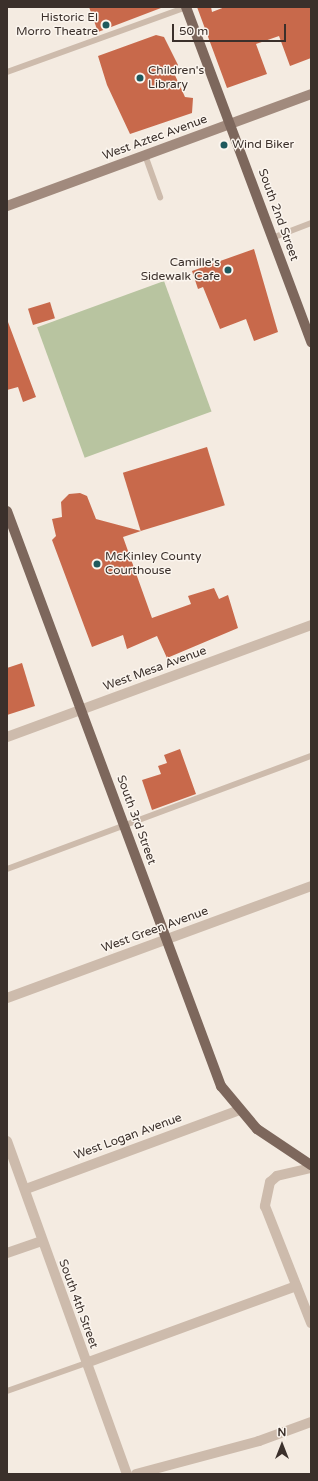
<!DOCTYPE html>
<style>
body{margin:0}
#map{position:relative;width:318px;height:1481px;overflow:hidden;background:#f4ebe1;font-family:"Varela Round",sans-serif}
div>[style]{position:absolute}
.green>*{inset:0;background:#b8c4a0;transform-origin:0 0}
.building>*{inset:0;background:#c8694b;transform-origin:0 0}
.service>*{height:6px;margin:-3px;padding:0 3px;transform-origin:3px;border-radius:3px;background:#cdbbac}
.minor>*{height:10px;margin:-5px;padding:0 5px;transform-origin:5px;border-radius:5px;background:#cdbbac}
.tertiary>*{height:10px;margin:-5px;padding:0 5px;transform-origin:5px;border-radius:5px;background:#cdbbac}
.secondary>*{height:10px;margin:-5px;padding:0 5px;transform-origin:5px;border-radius:5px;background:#a18a7d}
.primary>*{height:10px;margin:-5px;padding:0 5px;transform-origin:5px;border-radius:5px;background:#7d675c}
.dots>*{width:11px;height:11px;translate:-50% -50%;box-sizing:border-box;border:2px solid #fbf5ee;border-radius:50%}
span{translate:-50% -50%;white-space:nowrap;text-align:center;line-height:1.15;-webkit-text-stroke:3px #fbf5ee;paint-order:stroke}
.poi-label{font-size:12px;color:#3b302b}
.right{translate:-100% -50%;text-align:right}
.left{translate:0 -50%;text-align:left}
.street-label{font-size:12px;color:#3b302b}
.frame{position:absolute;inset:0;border:8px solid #3b302b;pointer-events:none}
.north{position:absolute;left:262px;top:1425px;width:40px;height:40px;-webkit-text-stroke:3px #fbf5ee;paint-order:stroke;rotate:0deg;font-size:11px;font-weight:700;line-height:16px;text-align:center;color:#3b302b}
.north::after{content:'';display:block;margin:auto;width:14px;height:18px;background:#3b302b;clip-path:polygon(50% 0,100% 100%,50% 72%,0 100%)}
.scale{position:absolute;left:172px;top:24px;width:114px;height:18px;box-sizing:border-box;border:2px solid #3b302b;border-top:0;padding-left:5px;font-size:12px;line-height:14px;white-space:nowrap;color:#3b302b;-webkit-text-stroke:3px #fbf5ee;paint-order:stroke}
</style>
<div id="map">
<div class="green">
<i style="left:164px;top:281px;width:139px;height:135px;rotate:70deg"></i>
</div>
<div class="building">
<i style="clip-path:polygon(89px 7px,161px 7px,161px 8px,98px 32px)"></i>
<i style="clip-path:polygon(197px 7px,211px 7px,212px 12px,225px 7px,311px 7px,311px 58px,290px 66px,279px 36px,256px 44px,267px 74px,227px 88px)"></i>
<i style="clip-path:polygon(156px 35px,164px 37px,178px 65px,173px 71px,185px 97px,193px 98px,192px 113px,130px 134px,107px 85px,98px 56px)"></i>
<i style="clip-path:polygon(254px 249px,278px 332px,254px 341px,246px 319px,220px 329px,203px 287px,198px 289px,192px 271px)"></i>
<i style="left:50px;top:302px;width:17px;height:23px;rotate:73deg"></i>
<i style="clip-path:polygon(8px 322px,36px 397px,23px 402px,18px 387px,7px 390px)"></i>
<i style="left:207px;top:447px;width:61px;height:88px;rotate:73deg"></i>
<i style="clip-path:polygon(80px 493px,87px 496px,96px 519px,141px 531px,123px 537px,152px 618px,191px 604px,188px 596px,214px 588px,219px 599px,228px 595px,238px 628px,167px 658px,157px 636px,127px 649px,123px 635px,92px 647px,52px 540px,56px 536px,52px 519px,62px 517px,61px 502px,69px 494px)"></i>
<i style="clip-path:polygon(22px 663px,35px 706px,7px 715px,7px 668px)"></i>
<i style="clip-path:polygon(180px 749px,196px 794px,152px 810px,142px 780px,161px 774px,158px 766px,167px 763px,164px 755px)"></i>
</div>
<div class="service">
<i style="left:7px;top:72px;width:191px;rotate:-19.9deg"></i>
<i style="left:145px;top:155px;width:45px;rotate:70.3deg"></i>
<i style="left:272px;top:238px;width:42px;rotate:-21deg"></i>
<i style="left:7px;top:869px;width:324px;rotate:-20.4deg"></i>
<i style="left:7px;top:1391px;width:84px;rotate:-19.5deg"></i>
</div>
<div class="minor">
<i style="left:7px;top:737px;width:324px;rotate:-20.2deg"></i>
<i style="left:311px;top:1168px;width:35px;rotate:167deg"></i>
<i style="left:277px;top:1176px;width:9px;rotate:139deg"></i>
<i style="left:270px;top:1182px;width:25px;rotate:102deg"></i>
<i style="left:265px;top:1206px;width:126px;rotate:68.5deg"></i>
<i style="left:26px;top:1189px;width:227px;rotate:-20.3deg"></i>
<i style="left:7px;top:1253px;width:36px;rotate:-19deg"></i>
<i style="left:86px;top:1363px;width:224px;rotate:-20.1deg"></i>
<i style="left:136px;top:1474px;width:127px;rotate:-15deg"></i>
<i style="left:259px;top:1441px;width:55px;rotate:-20.1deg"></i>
</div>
<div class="tertiary">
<i style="left:7px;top:998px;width:324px;rotate:-20.2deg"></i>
<i style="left:7px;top:1141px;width:354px;rotate:70.2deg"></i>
</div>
<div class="secondary">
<i style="left:7px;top:206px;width:324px;rotate:-20.2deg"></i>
</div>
<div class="primary">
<i style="left:186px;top:7px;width:358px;rotate:69.5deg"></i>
<i style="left:7px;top:511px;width:614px;rotate:69.59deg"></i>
<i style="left:221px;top:1086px;width:56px;rotate:50.1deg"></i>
<i style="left:257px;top:1129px;width:65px;rotate:33.7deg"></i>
</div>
<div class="dots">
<i style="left:106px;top:25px;background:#1f5a5e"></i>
<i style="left:140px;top:78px;background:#1f5a5e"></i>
<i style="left:224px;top:145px;background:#1f5a5e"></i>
<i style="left:228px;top:270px;background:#1f5a5e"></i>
<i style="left:97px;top:564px;background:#1f5a5e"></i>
</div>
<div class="poi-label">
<span class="right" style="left:98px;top:25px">Historic El<br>Morro Theatre</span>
<span class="left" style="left:148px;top:78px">Children's<br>Library</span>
<span class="left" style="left:232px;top:145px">Wind Biker</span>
<span class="right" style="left:220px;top:270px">Camille's<br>Sidewalk Cafe</span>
<span class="left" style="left:105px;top:564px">McKinley County<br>Courthouse</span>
</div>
<div class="street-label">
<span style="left:155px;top:138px;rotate:-20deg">West Aztec Avenue</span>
<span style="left:278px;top:215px;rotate:70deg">South 2nd Street</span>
<span style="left:155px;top:669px;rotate:-20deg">West Mesa Avenue</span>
<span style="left:136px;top:820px;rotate:70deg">South 3rd Street</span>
<span style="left:155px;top:930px;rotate:-20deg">West Green Avenue</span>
<span style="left:128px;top:1137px;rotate:-20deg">West Logan Avenue</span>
<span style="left:78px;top:1304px;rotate:70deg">South 4th Street</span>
</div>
<div class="frame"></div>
<div class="north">N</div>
<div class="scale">50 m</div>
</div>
